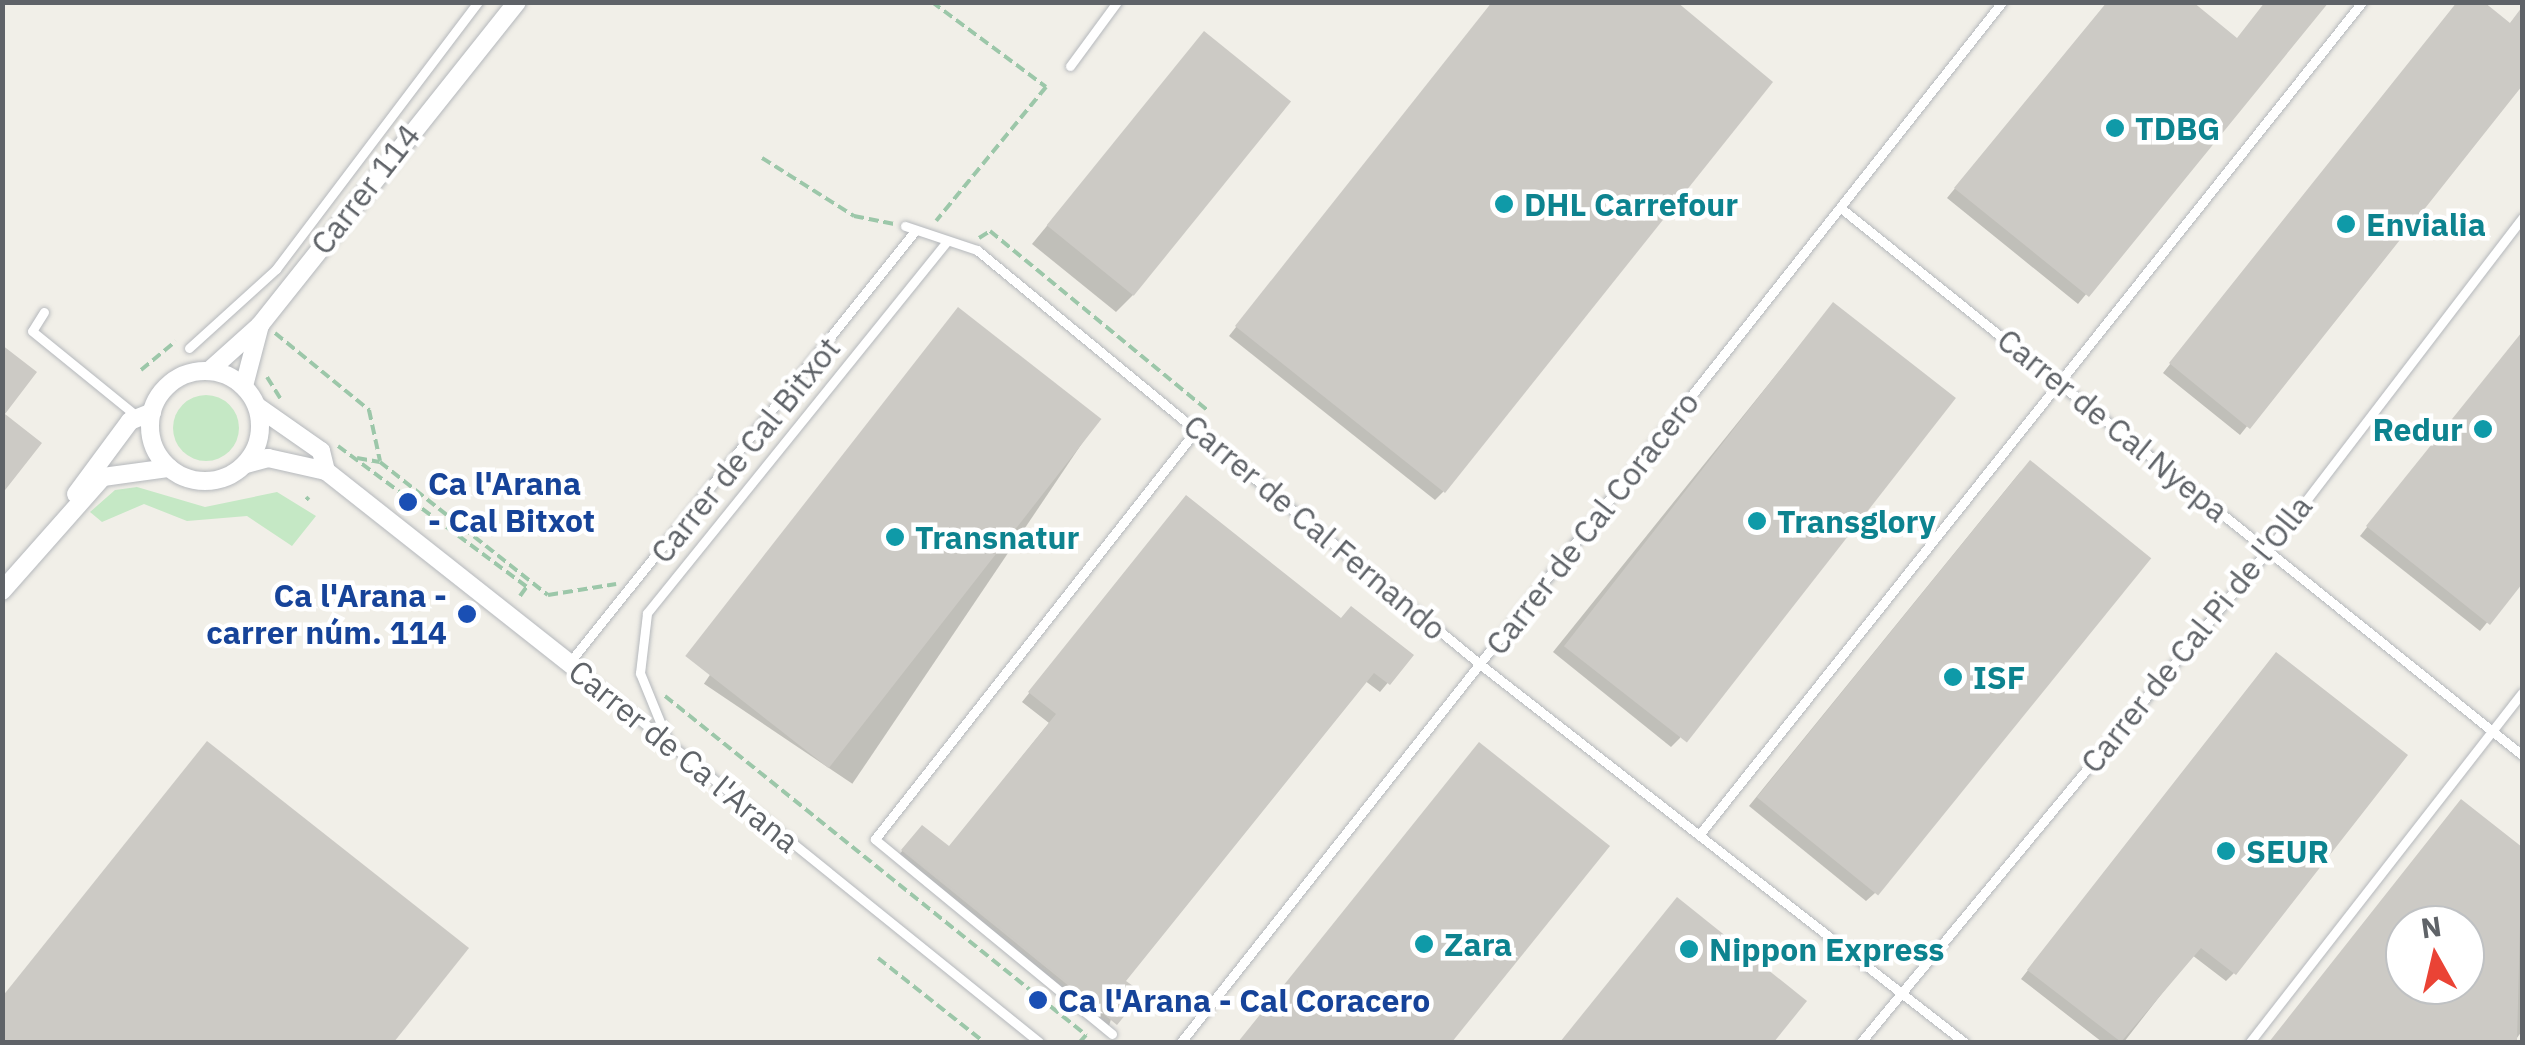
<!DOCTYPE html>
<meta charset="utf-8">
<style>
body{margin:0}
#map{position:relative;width:2525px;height:1045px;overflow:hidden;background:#f1efe8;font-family:"IBM Plex Sans",sans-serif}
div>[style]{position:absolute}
.green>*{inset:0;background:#c5e8c5}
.round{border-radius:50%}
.shadow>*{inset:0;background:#0003;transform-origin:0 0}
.building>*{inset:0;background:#cccac5;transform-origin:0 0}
.path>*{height:4px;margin-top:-2px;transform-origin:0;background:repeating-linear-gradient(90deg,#9cc7a9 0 10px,transparent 0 15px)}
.roads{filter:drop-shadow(0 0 2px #b5b8bc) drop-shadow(0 0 2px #b5b8bc)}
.service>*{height:9px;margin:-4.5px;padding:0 4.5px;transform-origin:4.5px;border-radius:4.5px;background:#fff}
.minor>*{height:18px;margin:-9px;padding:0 9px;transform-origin:9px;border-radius:9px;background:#fff}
.minor>.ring{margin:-9px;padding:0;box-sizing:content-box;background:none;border:18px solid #fff;border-radius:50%}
.dots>*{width:28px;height:28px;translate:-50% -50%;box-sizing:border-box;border:5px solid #fff;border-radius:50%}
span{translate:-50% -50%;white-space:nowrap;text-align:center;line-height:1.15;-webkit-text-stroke:9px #fff;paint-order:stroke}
.culture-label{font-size:32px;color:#0d838f;font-weight:700}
.left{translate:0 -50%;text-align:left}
.right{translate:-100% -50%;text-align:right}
.street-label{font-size:32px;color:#5f6368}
.transit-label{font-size:32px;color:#164399;font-weight:700}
.frame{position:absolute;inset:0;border:5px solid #5f6368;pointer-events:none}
.north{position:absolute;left:2385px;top:905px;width:100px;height:100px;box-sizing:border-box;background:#fff;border:2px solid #bfc1c3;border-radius:50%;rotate:352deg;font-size:28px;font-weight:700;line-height:40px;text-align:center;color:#5f6368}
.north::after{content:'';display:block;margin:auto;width:35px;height:45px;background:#ea4335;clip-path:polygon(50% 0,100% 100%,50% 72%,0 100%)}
</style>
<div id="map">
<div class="green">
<i class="round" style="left:173px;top:395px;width:66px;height:66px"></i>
<i style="clip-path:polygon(137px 487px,205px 507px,277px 492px,316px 516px,292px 546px,247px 516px,187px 521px,144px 504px,102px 522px,90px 512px,115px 490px)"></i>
</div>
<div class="shadow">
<i style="clip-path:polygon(1493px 2px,1443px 492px,1435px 500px,1229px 336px)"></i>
<i style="clip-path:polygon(2109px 2px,2236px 40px,2326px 2px,2078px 304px,1947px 198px)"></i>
<i style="clip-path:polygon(2458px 2px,2509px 25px,2522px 8px,2522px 82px,2240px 435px,2163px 373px)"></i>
<i style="clip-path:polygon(1204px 35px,1134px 294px,1116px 312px,1032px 244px)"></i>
<i style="clip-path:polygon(1825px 314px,1680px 738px,1671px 747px,1553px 652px)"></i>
<i style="left:950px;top:319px;width:179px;height:440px;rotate:34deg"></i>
<i style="clip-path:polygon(2522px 333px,2522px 580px,2480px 631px,2360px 536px)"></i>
<i style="clip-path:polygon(2021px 471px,1875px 893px,1866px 901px,1749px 806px)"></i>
<i style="clip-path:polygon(1178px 507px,1340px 621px,1410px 656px,1380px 692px,1364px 680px,1123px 981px,1107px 1032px,895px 860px,914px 836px,948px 849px,1049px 723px,1022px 702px)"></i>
<i style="clip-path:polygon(2268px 664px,2234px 973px,2226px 981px,2192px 955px,2124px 1042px,2102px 1042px,2021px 979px)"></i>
<i style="clip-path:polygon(1471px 754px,1606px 846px,1449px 1042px,1239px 1042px)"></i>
<i style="clip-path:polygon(evenodd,2462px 803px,2522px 851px,2522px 1031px,2514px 1042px,2270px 1042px,2462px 803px,2405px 925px,2465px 925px,2465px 985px,2405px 985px,2405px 925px)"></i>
<i style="clip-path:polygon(1669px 909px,1804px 1001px,1770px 1042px,1561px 1042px)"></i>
<i style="clip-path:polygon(466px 948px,391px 1042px,2px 1042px,2px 998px)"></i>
</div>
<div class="building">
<i style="clip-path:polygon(1492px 2px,1677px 2px,1773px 82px,1445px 493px,1235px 326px)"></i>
<i style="clip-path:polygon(2107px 2px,2193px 2px,2237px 38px,2265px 2px,2329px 2px,2089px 297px,1954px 188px)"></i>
<i style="clip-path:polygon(2457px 2px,2484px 2px,2510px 23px,2522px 7px,2522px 86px,2250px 429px,2169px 363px)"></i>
<i style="left:1204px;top:31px;width:112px;height:250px;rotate:39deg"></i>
<i style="left:1833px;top:302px;width:156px;height:437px;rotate:38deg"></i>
<i style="left:958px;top:307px;width:182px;height:443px;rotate:38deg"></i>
<i style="clip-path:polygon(2522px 332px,2522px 584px,2490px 625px,2366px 526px)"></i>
<i style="clip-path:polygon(2px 345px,37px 372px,5px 414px,42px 443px,2px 494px)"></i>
<i style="left:2030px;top:460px;width:156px;height:434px;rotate:39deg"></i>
<i style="clip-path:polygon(1186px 495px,1341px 618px,1351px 606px,1414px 655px,1390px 685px,1374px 673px,1126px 981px,1143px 993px,1117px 1025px,901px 850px,922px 825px,949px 846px,1056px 714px,1028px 692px)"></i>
<i style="clip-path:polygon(2276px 652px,2408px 755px,2236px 975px,2201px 948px,2121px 1042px,2027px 970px)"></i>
<i style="clip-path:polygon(207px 741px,469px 948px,394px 1042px,2px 1042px,2px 997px)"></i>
<i style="clip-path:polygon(1479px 742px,1610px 846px,1452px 1042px,1238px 1042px)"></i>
<i style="clip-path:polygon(evenodd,2461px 799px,2522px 847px,2517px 1042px,2269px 1042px,2461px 799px,2405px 925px,2465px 925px,2465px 985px,2405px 985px,2405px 925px)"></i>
<i style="clip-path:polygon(1677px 897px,1807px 1001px,1774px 1042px,1560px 1042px)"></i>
</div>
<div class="path">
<i style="left:932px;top:2px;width:142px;rotate:36.7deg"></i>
<i style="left:1046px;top:87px;width:173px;rotate:129.4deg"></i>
<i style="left:762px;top:158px;width:109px;rotate:32.2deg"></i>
<i style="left:854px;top:216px;width:41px;rotate:11.3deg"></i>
<i style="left:979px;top:238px;width:13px;rotate:-32deg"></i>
<i style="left:990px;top:231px;width:283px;rotate:39.5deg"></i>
<i style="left:275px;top:333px;width:122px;rotate:39.3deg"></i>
<i style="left:369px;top:410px;width:52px;rotate:77.8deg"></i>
<i style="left:141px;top:370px;width:45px;rotate:-39.6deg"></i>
<i style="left:267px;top:377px;width:25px;rotate:58deg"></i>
<i style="left:338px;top:446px;width:236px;rotate:36.7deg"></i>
<i style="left:357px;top:458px;width:23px;rotate:10deg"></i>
<i style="left:380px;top:462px;width:214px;rotate:38.4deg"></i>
<i style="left:548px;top:595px;width:69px;rotate:-9.2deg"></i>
<i style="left:306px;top:500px;width:4px;rotate:-45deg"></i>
<i style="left:520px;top:596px;width:14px;rotate:-54deg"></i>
<i style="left:665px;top:696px;width:541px;rotate:38.84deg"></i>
<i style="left:1086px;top:1035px;width:9px;rotate:131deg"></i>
<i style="left:878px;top:958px;width:135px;rotate:38.4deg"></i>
</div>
<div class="roads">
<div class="service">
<i style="left:1070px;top:66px;width:79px;rotate:-53.7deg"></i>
<i style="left:1842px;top:209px;width:872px;rotate:38.76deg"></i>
<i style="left:905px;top:226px;width:76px;rotate:18.4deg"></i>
<i style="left:977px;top:250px;width:653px;rotate:39.47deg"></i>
<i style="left:1481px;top:665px;width:613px;rotate:37.97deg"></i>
<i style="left:44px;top:312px;width:22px;rotate:122deg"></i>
<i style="left:32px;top:331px;width:136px;rotate:39.1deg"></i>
<i style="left:189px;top:348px;width:118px;rotate:-42.2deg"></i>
<i style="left:276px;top:269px;width:335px;rotate:-52.9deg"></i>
<i style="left:569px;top:663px;width:553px;rotate:-51.31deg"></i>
<i style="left:583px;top:674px;width:586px;rotate:38.9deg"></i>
<i style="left:669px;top:744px;width:77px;rotate:-112.2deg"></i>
<i style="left:640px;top:673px;width:60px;rotate:-83.3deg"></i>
<i style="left:647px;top:613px;width:478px;rotate:-51.1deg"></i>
<i style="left:1699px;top:835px;width:1065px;rotate:-51.48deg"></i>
<i style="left:1112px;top:1034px;width:307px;rotate:-140.6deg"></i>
<i style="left:875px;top:839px;width:521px;rotate:-51.86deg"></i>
<i style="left:1181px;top:1042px;width:1325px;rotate:-51.71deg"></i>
<i style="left:1861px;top:1042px;width:640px;rotate:-50.39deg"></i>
<i style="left:2269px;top:549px;width:417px;rotate:-52.6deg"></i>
<i style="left:2250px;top:1042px;width:442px;rotate:-52.1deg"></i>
</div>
<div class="minor">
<i class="ring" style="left:150px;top:371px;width:92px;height:92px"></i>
<i style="left:209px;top:371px;width:69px;rotate:-42deg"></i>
<i style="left:260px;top:325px;width:413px;rotate:-51.5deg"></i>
<i style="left:244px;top:386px;width:63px;rotate:-75.3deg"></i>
<i style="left:258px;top:407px;width:77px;rotate:34.9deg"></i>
<i style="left:321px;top:451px;width:21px;rotate:76deg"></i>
<i style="left:246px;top:464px;width:23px;rotate:-15deg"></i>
<i style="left:268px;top:458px;width:59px;rotate:12.6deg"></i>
<i style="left:326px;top:471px;width:328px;rotate:38.3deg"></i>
<i style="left:76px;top:494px;width:91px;rotate:-53.5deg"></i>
<i style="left:130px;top:421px;width:24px;rotate:-22deg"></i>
<i style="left:2px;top:591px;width:152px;rotate:-48.5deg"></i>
<i style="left:103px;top:477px;width:67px;rotate:-7.8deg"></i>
</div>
</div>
<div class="dots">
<i style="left:2115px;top:128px;background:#0f9aa8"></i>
<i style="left:1504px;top:204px;background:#0f9aa8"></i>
<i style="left:2346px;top:224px;background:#0f9aa8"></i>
<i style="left:2483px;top:429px;background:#0f9aa8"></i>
<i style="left:408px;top:502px;background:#1a4fb4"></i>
<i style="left:1757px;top:521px;background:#0f9aa8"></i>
<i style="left:895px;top:537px;background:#0f9aa8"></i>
<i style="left:467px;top:614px;background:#1a4fb4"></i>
<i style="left:1953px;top:677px;background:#0f9aa8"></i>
<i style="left:2226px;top:851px;background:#0f9aa8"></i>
<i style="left:1424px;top:944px;background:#0f9aa8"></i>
<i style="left:1689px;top:949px;background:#0f9aa8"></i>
<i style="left:1038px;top:1000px;background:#1a4fb4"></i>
</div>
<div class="culture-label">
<span class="left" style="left:2135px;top:128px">TDBG</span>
<span class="left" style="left:1524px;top:204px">DHL Carrefour</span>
<span class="left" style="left:2366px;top:224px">Envialia</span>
<span class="right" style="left:2463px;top:429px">Redur</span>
<span class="left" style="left:1777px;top:521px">Transglory</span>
<span class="left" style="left:915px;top:537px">Transnatur</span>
<span class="left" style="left:1973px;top:677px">ISF</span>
<span class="left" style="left:2246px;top:851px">SEUR</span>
<span class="left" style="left:1444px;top:944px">Zara</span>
<span class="left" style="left:1709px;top:949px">Nippon Express</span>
</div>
<div class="street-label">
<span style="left:365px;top:189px;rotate:-52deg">Carrer 114</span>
<span style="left:2113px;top:425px;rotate:39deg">Carrer de Cal Nyepa</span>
<span style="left:745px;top:450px;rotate:-51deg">Carrer de Cal Bitxot</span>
<span style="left:1592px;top:523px;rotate:-52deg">Carrer de Cal Coracero</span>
<span style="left:1315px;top:527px;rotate:40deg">Carrer de Cal Fernando</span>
<span style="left:2196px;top:634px;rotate:-51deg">Carrer de Cal Pi de l'Olla</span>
<span style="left:684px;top:756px;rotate:39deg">Carrer de Ca l'Arana</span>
</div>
<div class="transit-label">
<span class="left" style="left:428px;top:502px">Ca l'Arana<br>- Cal Bitxot</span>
<span class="right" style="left:447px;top:614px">Ca l'Arana -<br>carrer núm. 114</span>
<span class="left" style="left:1058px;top:1000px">Ca l'Arana - Cal Coracero</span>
</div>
<div class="frame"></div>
<div class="north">N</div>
</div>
